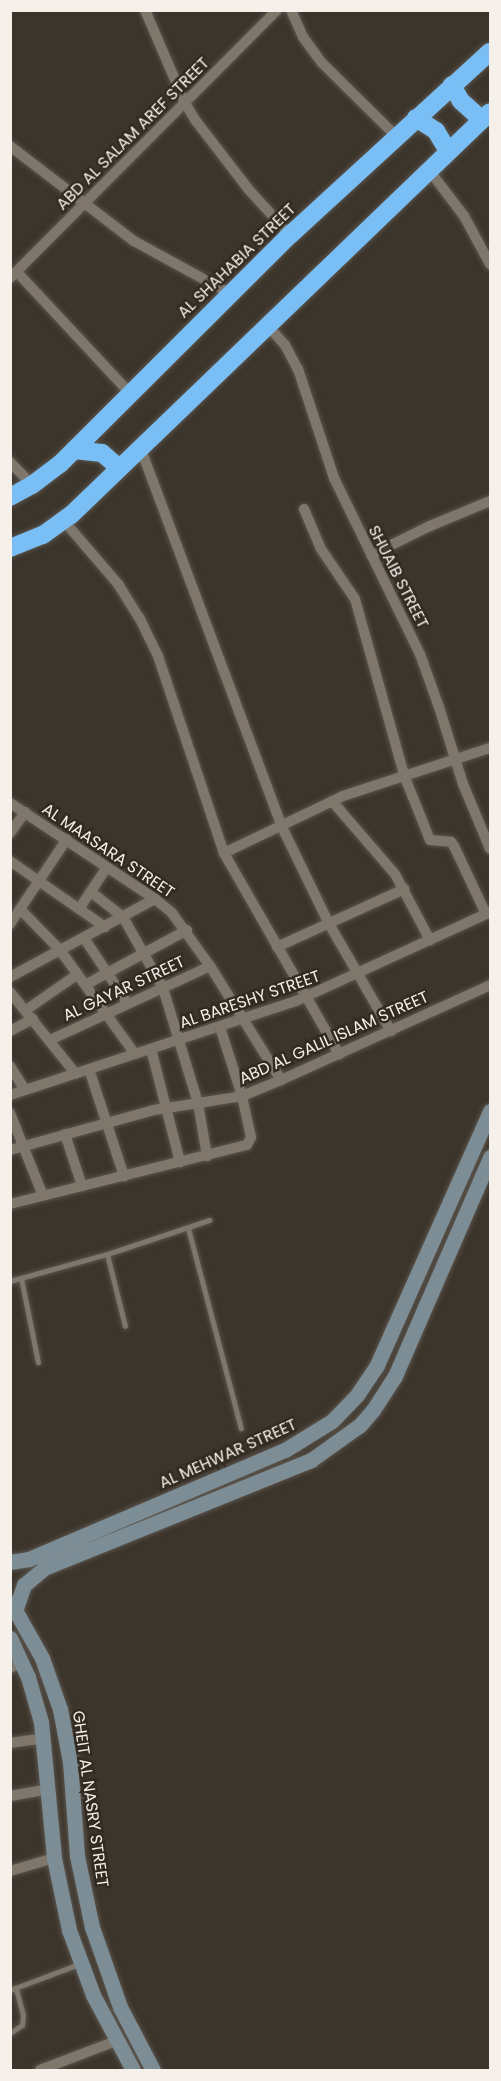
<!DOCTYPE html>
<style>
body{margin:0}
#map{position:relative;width:501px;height:2081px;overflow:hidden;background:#3c352c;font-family:Poppins,sans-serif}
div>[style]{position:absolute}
.roads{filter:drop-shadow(0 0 2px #5a544c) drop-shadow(0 0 2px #5a544c)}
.lane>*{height:5px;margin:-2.5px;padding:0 2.5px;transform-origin:2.5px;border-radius:2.5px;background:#7f776c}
.street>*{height:10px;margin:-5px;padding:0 5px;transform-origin:5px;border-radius:5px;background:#7f776c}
.secondary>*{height:15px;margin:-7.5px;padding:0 7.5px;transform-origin:7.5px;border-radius:7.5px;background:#7d8d95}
.highway>*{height:18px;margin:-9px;padding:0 9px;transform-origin:9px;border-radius:9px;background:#79bff5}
span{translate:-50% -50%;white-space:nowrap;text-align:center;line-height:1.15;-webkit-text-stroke:5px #322b22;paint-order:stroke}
.street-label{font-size:16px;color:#f5f0ea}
.frame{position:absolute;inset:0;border:12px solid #f5f0ea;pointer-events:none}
</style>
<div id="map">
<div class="roads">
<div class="lane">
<i style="left:188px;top:1228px;width:207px;rotate:75.2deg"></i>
<i style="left:107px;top:1254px;width:74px;rotate:76deg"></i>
<i style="left:21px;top:1278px;width:86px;rotate:78.6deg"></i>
<i style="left:10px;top:1281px;width:101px;rotate:-15.6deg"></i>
<i style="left:107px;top:1254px;width:108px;rotate:-18.4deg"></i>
<i style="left:10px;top:1990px;width:74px;rotate:-20.6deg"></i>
<i style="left:10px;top:2033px;width:14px;rotate:-34deg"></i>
<i style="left:22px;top:2025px;width:10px;rotate:-84deg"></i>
<i style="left:23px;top:2015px;width:28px;rotate:-105deg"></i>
</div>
<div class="street">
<i style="left:145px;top:10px;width:101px;rotate:66.7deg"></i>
<i style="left:185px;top:103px;width:21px;rotate:59deg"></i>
<i style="left:196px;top:121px;width:88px;rotate:52.4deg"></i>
<i style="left:250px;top:191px;width:59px;rotate:47.7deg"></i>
<i style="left:291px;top:10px;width:30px;rotate:66deg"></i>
<i style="left:303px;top:37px;width:32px;rotate:54deg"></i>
<i style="left:322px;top:63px;width:104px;rotate:44.6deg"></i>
<i style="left:10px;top:146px;width:156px;rotate:37.5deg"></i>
<i style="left:134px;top:241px;width:111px;rotate:28.7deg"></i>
<i style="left:429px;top:170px;width:58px;rotate:52.7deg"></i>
<i style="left:464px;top:216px;width:55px;rotate:61.6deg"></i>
<i style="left:17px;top:272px;width:166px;rotate:47deg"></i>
<i style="left:10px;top:278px;width:378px;rotate:-45.1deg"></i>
<i style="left:267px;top:325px;width:27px;rotate:48deg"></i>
<i style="left:285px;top:345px;width:27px;rotate:62deg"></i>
<i style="left:298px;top:369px;width:115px;rotate:71.7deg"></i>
<i style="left:334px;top:478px;width:196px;rotate:64deg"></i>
<i style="left:420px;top:654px;width:56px;rotate:70.3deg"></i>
<i style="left:439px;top:707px;width:81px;rotate:72.7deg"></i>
<i style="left:463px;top:784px;width:70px;rotate:67.4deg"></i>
<i style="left:140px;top:447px;width:403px;rotate:69.5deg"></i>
<i style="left:281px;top:825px;width:108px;rotate:64.1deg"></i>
<i style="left:328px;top:922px;width:126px;rotate:60deg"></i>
<i style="left:10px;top:462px;width:32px;rotate:46deg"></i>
<i style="left:304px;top:509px;width:43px;rotate:67deg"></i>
<i style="left:321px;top:549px;width:60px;rotate:55.8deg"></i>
<i style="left:355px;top:599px;width:183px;rotate:74.4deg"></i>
<i style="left:404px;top:775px;width:70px;rotate:68.2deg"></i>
<i style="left:430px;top:840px;width:21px;rotate:5deg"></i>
<i style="left:451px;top:842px;width:5px;rotate:53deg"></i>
<i style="left:454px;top:846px;width:75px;rotate:64.8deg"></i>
<i style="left:64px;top:521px;width:83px;rotate:49.4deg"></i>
<i style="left:118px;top:584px;width:39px;rotate:58deg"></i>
<i style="left:139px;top:617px;width:43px;rotate:64deg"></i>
<i style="left:158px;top:656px;width:208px;rotate:71.5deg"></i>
<i style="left:224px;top:853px;width:232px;rotate:60.2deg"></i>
<i style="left:371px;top:555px;width:66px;rotate:-26.2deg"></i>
<i style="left:430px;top:526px;width:65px;rotate:-22.6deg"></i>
<i style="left:332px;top:801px;width:96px;rotate:49.2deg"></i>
<i style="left:395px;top:874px;width:75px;rotate:62.1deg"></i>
<i style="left:10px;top:803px;width:174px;rotate:33.5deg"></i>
<i style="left:155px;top:899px;width:22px;rotate:39deg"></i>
<i style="left:172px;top:913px;width:65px;rotate:54.4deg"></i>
<i style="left:210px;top:966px;width:134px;rotate:58.1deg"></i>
<i style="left:10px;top:833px;width:26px;rotate:-54deg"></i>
<i style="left:224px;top:853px;width:132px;rotate:-25.6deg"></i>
<i style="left:343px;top:796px;width:155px;rotate:-18.1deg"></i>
<i style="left:10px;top:861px;width:116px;rotate:34.8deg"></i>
<i style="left:91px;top:892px;width:41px;rotate:38deg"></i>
<i style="left:123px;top:917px;width:81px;rotate:60.6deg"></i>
<i style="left:163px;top:988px;width:120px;rotate:73.1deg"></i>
<i style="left:198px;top:1103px;width:54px;rotate:80.4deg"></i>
<i style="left:20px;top:909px;width:57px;rotate:45.7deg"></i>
<i style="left:60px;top:950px;width:128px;rotate:54.2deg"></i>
<i style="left:79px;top:909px;width:50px;rotate:-56.3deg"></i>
<i style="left:10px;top:924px;width:102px;rotate:-56.2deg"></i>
<i style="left:84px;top:938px;width:79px;rotate:56.3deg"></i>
<i style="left:277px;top:947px;width:140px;rotate:-24.5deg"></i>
<i style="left:10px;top:977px;width:165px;rotate:-28.3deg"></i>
<i style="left:85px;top:985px;width:116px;rotate:-28.3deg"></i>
<i style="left:10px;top:992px;width:105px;rotate:51.2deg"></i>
<i style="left:26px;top:1010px;width:63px;rotate:-34.7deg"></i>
<i style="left:10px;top:1031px;width:26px;rotate:-28deg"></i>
<i style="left:50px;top:1040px;width:176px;rotate:-24.8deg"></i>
<i style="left:151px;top:1049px;width:117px;rotate:75.6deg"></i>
<i style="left:10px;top:1066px;width:28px;rotate:58deg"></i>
<i style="left:89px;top:1069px;width:113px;rotate:71.9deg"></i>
<i style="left:10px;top:1095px;width:301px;rotate:-18.2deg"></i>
<i style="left:296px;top:1001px;width:213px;rotate:-24.6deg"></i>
<i style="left:10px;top:1113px;width:89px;rotate:68.3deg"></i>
<i style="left:65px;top:1134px;width:55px;rotate:71.9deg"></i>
<i style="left:10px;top:1150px;width:149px;rotate:-15.5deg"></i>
<i style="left:154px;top:1110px;width:89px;rotate:-9deg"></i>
<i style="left:242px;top:1096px;width:42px;rotate:-22.3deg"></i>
<i style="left:281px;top:1080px;width:230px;rotate:-24.4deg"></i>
<i style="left:10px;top:1204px;width:244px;rotate:-14deg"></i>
<i style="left:247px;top:1145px;width:9px;rotate:-63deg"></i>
<i style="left:251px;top:1137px;width:42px;rotate:-102.4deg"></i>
<i style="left:242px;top:1096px;width:72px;rotate:-107.7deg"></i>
<i style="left:10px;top:1668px;width:13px;rotate:-23deg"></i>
<i style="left:10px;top:1743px;width:34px;rotate:-8deg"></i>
<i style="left:10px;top:1796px;width:39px;rotate:-10deg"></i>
<i style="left:10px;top:1871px;width:46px;rotate:-16.5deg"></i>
<i style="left:40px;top:2070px;width:81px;rotate:-20.9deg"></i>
</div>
<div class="secondary">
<i style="left:10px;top:1562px;width:19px;rotate:-9deg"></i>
<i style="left:29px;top:1559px;width:278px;rotate:-23.1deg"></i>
<i style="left:285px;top:1450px;width:55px;rotate:-31.7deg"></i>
<i style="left:332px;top:1421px;width:36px;rotate:-46deg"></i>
<i style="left:357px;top:1395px;width:36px;rotate:-56deg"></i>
<i style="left:377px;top:1365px;width:278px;rotate:-66deg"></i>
<i style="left:11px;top:1603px;width:63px;rotate:60.6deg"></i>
<i style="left:42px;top:1658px;width:54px;rotate:70.6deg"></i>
<i style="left:60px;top:1709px;width:54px;rotate:79.3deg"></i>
<i style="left:70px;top:1762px;width:94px;rotate:85.7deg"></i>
<i style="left:77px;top:1856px;width:73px;rotate:78.1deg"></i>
<i style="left:92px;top:1927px;width:85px;rotate:70.7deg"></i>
<i style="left:120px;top:2007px;width:71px;rotate:62.4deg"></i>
<i style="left:15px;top:1611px;width:28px;rotate:-71deg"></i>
<i style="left:24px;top:1585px;width:26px;rotate:-40deg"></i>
<i style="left:44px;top:1568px;width:288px;rotate:-22deg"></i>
<i style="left:311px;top:1460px;width:60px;rotate:-35.5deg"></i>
<i style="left:360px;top:1425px;width:20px;rotate:-49deg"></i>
<i style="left:373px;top:1410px;width:40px;rotate:-57.1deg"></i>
<i style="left:395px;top:1376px;width:239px;rotate:-66.5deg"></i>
<i style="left:10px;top:1638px;width:43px;rotate:65.2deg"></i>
<i style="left:28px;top:1677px;width:47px;rotate:73.9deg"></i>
<i style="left:41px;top:1722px;width:137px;rotate:84.5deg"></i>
<i style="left:54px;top:1858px;width:74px;rotate:78.2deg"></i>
<i style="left:69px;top:1930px;width:69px;rotate:69.7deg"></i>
<i style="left:93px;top:1995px;width:85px;rotate:61.9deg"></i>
</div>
<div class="highway">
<i style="left:452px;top:85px;width:18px;rotate:61deg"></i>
<i style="left:461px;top:101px;width:28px;rotate:42deg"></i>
<i style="left:416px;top:118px;width:24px;rotate:33deg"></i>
<i style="left:436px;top:131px;width:23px;rotate:59deg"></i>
<i style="left:74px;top:450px;width:28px;rotate:6deg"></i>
<i style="left:102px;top:453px;width:21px;rotate:41deg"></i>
<i style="left:10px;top:497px;width:25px;rotate:-29deg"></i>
<i style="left:32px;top:485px;width:35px;rotate:-37deg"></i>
<i style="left:60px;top:464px;width:325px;rotate:-44.9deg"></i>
<i style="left:290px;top:235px;width:271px;rotate:-42.5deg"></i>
<i style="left:10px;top:548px;width:35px;rotate:-22deg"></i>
<i style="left:43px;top:535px;width:34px;rotate:-36deg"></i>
<i style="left:71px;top:515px;width:581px;rotate:-43.88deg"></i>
</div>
</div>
<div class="street-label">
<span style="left:133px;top:134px;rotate:-45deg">ABD AL SALAM AREF STREET</span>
<span style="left:237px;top:261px;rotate:-44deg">AL SHAHABIA STREET</span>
<span style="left:398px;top:577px;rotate:63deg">SHUAIB STREET</span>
<span style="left:108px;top:851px;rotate:34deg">AL MAASARA STREET</span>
<span style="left:124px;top:989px;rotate:-25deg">AL GAYAR STREET</span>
<span style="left:250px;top:1000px;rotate:-19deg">AL BARESHY STREET</span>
<span style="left:334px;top:1038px;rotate:-24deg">ABD AL GALIL ISLAM STREET</span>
<span style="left:228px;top:1454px;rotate:-24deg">AL MEHWAR STREET</span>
<span style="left:90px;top:1799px;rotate:82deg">GHEIT AL NASRY STREET</span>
</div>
<div class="frame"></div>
</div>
